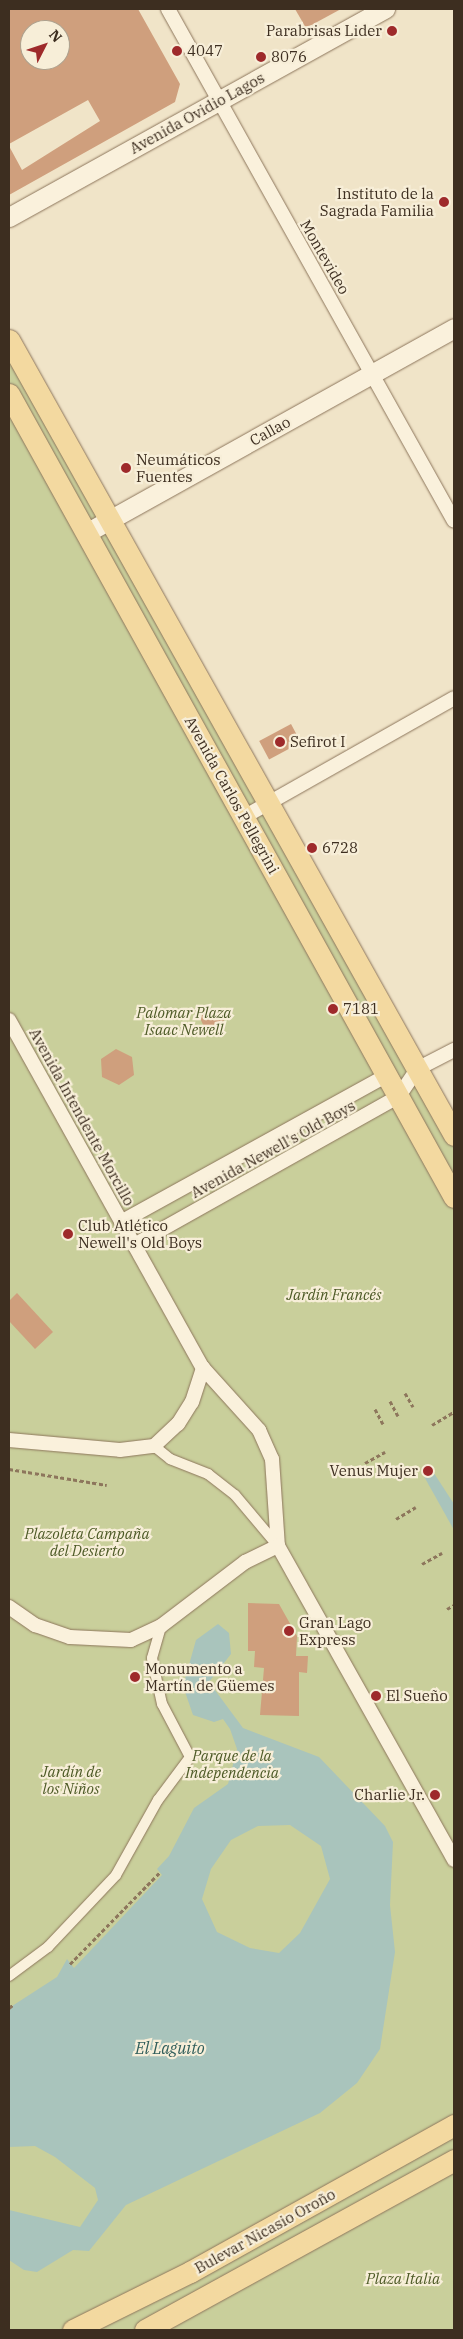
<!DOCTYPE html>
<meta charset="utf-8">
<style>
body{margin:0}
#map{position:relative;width:463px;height:2339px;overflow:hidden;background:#f0e4c8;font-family:"IBM Plex Serif",serif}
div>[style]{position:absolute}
.green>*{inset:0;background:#c9cf9b}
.water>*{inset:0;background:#a9c4bc}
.building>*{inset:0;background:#cf9f7d;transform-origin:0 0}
.path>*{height:3px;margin-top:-1.5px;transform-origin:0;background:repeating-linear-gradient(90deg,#8d765c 0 4px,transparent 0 6.5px)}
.roads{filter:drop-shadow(0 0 1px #8d765c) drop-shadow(0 0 1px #8d765c)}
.pedestrian>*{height:10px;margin:-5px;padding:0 5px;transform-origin:5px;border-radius:5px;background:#faf1dc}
.minor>*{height:14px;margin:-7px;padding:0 7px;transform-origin:7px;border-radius:7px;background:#faf1dc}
.secondary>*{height:19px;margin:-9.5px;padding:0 9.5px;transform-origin:9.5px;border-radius:9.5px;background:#faf1dc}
.primary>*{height:21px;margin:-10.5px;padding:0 10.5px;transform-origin:10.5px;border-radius:10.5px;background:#f3d9a0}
.dots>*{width:14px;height:14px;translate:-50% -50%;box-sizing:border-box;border:2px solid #f7eed8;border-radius:50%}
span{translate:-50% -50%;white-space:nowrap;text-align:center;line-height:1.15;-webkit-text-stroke:4.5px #f7eed8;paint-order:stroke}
.poi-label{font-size:15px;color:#3d2e20}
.right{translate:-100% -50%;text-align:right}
.left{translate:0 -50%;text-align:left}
.street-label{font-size:15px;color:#3d2e20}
.park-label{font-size:15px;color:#4d5a26;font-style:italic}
.water-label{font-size:16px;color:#2f5d5a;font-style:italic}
.frame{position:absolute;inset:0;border:10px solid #3d2e20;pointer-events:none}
.north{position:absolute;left:20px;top:20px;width:50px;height:50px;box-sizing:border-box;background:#f7eed8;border:1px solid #ada18e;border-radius:50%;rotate:49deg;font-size:14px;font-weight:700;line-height:20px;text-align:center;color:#3d2e20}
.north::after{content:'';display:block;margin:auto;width:18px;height:22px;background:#9e2a2b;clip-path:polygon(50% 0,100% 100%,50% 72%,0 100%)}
</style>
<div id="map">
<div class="green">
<i style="clip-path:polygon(9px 340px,454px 1135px,454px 2330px,9px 2330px)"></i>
</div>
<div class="water">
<i style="clip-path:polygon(428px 1464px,454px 1504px,454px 1530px,421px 1471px)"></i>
<i style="clip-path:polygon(evenodd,218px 1624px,229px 1633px,231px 1654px,209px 1682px,243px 1728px,319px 1757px,385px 1826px,393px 1842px,390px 1905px,395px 1952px,380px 2049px,357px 2083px,320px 2113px,126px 2205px,89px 2251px,73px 2250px,37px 2272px,24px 2270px,9px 2260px,9px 2210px,80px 2227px,98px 2200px,95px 2188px,55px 2157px,35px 2146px,9px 2147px,9px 2008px,57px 1977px,67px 1959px,74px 1968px,162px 1875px,157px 1869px,169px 1856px,194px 1808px,228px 1784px,237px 1749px,230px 1729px,223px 1719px,214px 1722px,193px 1715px,183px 1686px,196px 1640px,218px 1624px,290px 1825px,321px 1846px,330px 1879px,300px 1933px,279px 1953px,250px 1948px,217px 1932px,202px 1899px,211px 1869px,231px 1840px,258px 1826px,290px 1825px)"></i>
</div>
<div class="building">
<i style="clip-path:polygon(evenodd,9px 9px,138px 9px,180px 84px,175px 102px,9px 195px,9px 146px,22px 170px,100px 121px,88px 100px,9px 144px,9px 9px,30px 30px,60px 30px,60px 60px,30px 60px,30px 30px)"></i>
<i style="clip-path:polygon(295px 9px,341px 9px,306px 28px)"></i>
<i style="left:291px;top:724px;width:21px;height:36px;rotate:62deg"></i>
<i style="clip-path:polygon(207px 1008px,219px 1010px,224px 1021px,217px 1031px,205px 1029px,200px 1018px)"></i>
<i style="clip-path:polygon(116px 1049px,132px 1057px,134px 1075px,119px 1085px,102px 1077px,101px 1059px)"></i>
<i style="clip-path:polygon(17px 1293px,53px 1332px,35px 1349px,9px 1321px,9px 1301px)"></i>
<i style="clip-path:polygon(248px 1603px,279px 1604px,297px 1636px,296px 1656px,308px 1656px,307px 1673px,299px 1672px,299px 1716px,260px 1715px,264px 1668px,254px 1667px,255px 1651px,248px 1651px)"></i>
</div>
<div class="path">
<i style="left:405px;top:1393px;width:16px;rotate:60deg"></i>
<i style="left:390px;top:1401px;width:17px;rotate:62deg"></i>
<i style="left:375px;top:1409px;width:17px;rotate:62deg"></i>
<i style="left:432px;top:1425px;width:26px;rotate:-31deg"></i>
<i style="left:365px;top:1463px;width:23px;rotate:-29deg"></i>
<i style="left:9px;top:1469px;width:99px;rotate:9.3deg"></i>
<i style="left:396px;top:1519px;width:23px;rotate:-31deg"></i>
<i style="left:422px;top:1564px;width:23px;rotate:-29deg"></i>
<i style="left:447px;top:1609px;width:8px;rotate:-30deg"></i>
<i style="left:70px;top:1964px;width:129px;rotate:-45.6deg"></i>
<i style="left:9px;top:2008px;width:6px;rotate:-39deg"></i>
</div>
<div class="roads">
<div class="pedestrian">
<i style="left:154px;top:1446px;width:21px;rotate:39deg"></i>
<i style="left:170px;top:1459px;width:41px;rotate:21.5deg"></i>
<i style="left:208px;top:1474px;width:34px;rotate:38deg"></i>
<i style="left:235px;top:1495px;width:67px;rotate:49.9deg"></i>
<i style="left:9px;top:1976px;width:49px;rotate:-36.6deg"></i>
<i style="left:48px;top:1947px;width:99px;rotate:-46.6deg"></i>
<i style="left:116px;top:1875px;width:86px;rotate:-60.8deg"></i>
<i style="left:158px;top:1800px;width:54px;rotate:-53.3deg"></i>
<i style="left:190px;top:1757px;width:60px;rotate:-117.8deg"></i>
<i style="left:162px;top:1704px;width:47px;rotate:-102.3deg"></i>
<i style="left:152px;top:1658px;width:33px;rotate:-74deg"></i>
</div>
<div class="minor">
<i style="left:168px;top:9px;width:586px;rotate:60.81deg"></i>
<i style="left:244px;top:817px;width:241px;rotate:-29.5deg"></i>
<i style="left:9px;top:1020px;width:398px;rotate:60.9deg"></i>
<i style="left:203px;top:1368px;width:84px;rotate:47.9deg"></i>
<i style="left:259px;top:1430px;width:32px;rotate:66deg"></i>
<i style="left:272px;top:1459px;width:87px;rotate:86.1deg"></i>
<i style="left:278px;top:1546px;width:360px;rotate:60.7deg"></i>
<i style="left:121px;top:1222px;width:304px;rotate:-28.9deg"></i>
<i style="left:134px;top:1245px;width:304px;rotate:-29.3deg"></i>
<i style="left:399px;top:1096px;width:32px;rotate:-56deg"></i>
<i style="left:417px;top:1069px;width:42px;rotate:-27.2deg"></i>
<i style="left:9px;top:1440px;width:111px;rotate:5.1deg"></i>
<i style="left:120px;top:1450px;width:34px;rotate:-7deg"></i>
<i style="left:154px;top:1446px;width:33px;rotate:-43deg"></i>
<i style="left:178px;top:1424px;width:26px;rotate:-58deg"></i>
<i style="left:192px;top:1402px;width:36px;rotate:-72deg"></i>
<i style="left:9px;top:1607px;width:32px;rotate:35deg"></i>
<i style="left:35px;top:1625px;width:37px;rotate:19deg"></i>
<i style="left:70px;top:1637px;width:61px;rotate:2.8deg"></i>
<i style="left:131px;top:1640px;width:33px;rotate:-25deg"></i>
<i style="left:161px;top:1626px;width:106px;rotate:-37.3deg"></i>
<i style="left:245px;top:1562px;width:37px;rotate:-26deg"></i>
</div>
<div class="secondary">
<i style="left:9px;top:217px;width:430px;rotate:-29deg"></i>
<i style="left:86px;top:533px;width:421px;rotate:-29.1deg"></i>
</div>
<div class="primary">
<i style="left:9px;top:340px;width:911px;rotate:60.76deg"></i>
<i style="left:9px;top:394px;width:918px;rotate:61.01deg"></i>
<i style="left:73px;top:2330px;width:131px;rotate:-26.4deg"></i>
<i style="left:190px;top:2272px;width:302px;rotate:-29.1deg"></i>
<i style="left:145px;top:2330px;width:353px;rotate:-28.8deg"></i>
</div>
</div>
<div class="dots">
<i style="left:392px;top:31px;background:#9e2a2b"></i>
<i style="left:177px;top:51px;background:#9e2a2b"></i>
<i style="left:261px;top:57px;background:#9e2a2b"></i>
<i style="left:444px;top:202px;background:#9e2a2b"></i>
<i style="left:126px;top:468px;background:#9e2a2b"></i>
<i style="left:280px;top:742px;background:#9e2a2b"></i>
<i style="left:312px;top:848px;background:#9e2a2b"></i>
<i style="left:333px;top:1009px;background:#9e2a2b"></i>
<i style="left:68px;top:1234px;background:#9e2a2b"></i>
<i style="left:428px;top:1471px;background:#9e2a2b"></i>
<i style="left:289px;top:1631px;background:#9e2a2b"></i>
<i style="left:135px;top:1677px;background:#9e2a2b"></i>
<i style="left:376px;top:1696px;background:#9e2a2b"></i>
<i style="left:435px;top:1795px;background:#9e2a2b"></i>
</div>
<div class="poi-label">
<span class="right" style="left:382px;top:31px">Parabrisas Lider</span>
<span class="left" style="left:187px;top:51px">4047</span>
<span class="left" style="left:271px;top:57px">8076</span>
<span class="right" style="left:434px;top:202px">Instituto de la<br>Sagrada Familia</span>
<span class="left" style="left:136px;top:468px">Neumáticos<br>Fuentes</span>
<span class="left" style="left:290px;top:742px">Sefirot I</span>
<span class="left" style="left:322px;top:848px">6728</span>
<span class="left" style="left:343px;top:1009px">7181</span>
<span class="left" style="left:78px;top:1234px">Club Atlético<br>Newell's Old Boys</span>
<span class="right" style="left:418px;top:1471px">Venus Mujer</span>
<span class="left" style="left:299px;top:1631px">Gran Lago<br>Express</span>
<span class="left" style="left:145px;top:1677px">Monumento a<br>Martín de Güemes</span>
<span class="left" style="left:386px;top:1696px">El Sueño</span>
<span class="right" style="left:425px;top:1795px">Charlie Jr.</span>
</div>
<div class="street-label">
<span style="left:197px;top:113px;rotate:-29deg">Avenida Ovidio Lagos</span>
<span style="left:325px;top:257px;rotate:60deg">Montevideo</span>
<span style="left:270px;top:431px;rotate:-29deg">Callao</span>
<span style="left:232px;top:795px;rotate:61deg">Avenida Carlos Pellegrini</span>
<span style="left:82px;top:1117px;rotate:61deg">Avenida Intendente Morcillo</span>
<span style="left:273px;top:1149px;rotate:-29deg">Avenida Newell's Old Boys</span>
<span style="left:265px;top:2231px;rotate:-29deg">Bulevar Nicasio Oroño</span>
</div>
<div class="park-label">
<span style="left:184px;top:1021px">Palomar Plaza<br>Isaac Newell</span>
<span style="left:334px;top:1295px">Jardín Francés</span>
<span style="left:87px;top:1542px">Plazoleta Campaña<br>del Desierto</span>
<span style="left:232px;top:1764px">Parque de la<br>Independencia</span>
<span style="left:71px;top:1780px">Jardín de<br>los Niños</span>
<span style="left:403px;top:2279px">Plaza Italia</span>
</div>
<div class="water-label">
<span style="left:170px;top:2048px">El Laguito</span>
</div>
<div class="frame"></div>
<div class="north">N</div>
</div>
